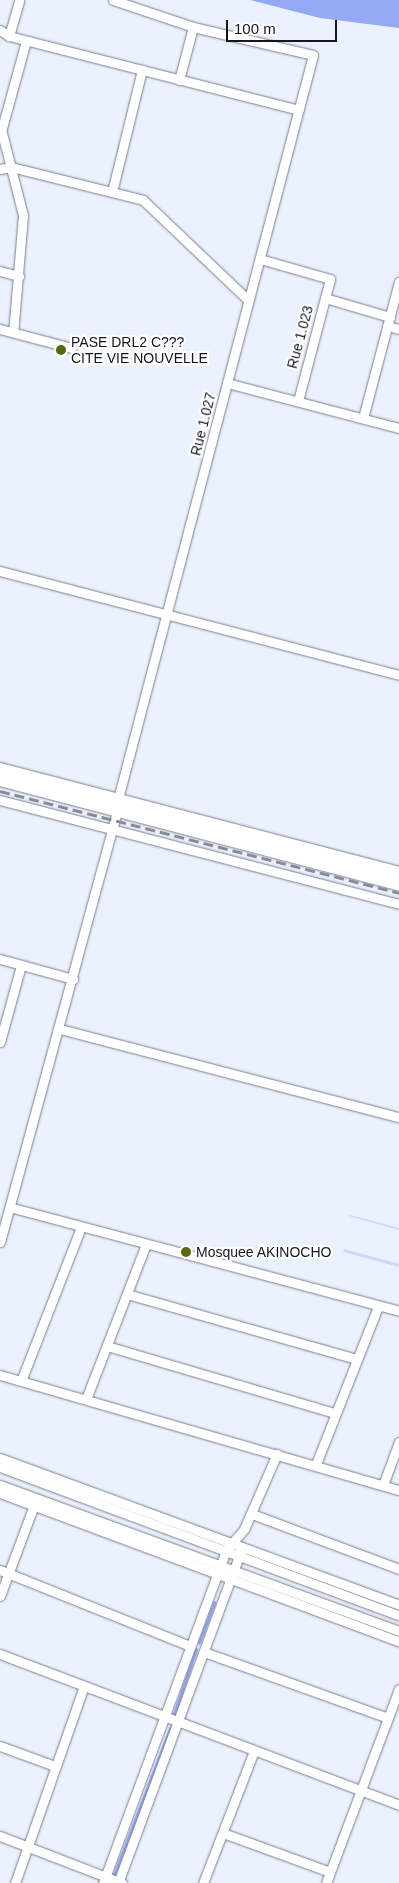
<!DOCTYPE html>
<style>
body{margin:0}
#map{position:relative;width:399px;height:1883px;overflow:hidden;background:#ecf1ff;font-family:Helvetica,sans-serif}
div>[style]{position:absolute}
.green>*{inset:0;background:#ccd7fa;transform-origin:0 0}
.water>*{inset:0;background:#94a9f3}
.stream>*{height:2.5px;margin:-1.25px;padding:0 1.25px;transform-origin:1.25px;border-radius:1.25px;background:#94a9f3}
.roads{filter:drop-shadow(0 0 1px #7a7f8e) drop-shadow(0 0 1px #7a7f8e)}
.minor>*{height:9px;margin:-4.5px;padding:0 4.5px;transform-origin:4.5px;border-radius:4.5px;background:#fff}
.highway>*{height:12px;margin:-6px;padding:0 6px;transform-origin:6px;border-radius:6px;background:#fff}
.rail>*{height:2.5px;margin-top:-1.25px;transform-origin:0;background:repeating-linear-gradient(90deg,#888b96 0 10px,transparent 0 15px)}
.dots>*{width:14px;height:14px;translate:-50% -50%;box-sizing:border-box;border:2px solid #fff;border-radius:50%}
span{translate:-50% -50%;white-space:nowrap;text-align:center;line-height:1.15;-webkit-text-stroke:4.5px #fff;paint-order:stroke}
.street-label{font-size:14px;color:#14161c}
.poi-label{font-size:14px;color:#14161c}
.left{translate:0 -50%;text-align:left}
.scale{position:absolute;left:226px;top:20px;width:111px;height:22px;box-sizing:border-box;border:2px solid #14161c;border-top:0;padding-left:6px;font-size:15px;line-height:18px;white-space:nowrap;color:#14161c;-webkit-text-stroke:4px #fff;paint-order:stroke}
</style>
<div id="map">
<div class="green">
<i style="clip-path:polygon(350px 1215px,399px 1228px,399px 1230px,349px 1216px)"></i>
<i style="left:344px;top:1249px;width:57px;height:3px;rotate:15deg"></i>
</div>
<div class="water">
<i style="clip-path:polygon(250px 0,399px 0,399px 28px,320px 18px)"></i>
</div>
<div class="stream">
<i style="left:199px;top:1643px;width:43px;rotate:-69.4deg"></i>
<i style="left:173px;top:1717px;width:71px;rotate:-71.1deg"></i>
<i style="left:114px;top:1875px;width:157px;rotate:-69.1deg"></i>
</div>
<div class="roads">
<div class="minor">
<i style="left:113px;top:0;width:84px;rotate:18.6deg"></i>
<i style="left:193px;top:27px;width:123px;rotate:13.1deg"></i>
<i style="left:313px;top:55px;width:769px;rotate:104.69deg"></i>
<i style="left:0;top:30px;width:11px;rotate:34deg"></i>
<i style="left:9px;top:36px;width:299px;rotate:14.3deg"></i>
<i style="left:9px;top:36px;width:37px;rotate:-74deg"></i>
<i style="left:179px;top:80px;width:55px;rotate:-75.2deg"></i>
<i style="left:0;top:125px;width:93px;rotate:75.7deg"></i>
<i style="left:23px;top:215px;width:118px;rotate:94.8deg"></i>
<i style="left:2px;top:128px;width:90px;rotate:-74.6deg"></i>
<i style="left:0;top:169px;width:11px;rotate:-10deg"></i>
<i style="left:11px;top:167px;width:136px;rotate:14deg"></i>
<i style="left:143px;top:200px;width:145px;rotate:43.6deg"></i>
<i style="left:112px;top:192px;width:126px;rotate:-76.2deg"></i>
<i style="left:260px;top:259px;width:73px;rotate:15.9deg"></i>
<i style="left:330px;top:279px;width:126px;rotate:104.7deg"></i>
<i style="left:0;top:271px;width:20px;rotate:15deg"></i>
<i style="left:325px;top:298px;width:68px;rotate:16.3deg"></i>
<i style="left:387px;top:326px;width:12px;rotate:14deg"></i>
<i style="left:0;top:329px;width:74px;rotate:14.8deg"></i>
<i style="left:227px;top:383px;width:178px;rotate:14.7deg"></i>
<i style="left:363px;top:418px;width:141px;rotate:-75.2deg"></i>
<i style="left:0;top:571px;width:412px;rotate:14.6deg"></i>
<i style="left:0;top:800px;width:412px;rotate:14.6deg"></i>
<i style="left:0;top:959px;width:76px;rotate:15.3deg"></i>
<i style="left:60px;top:1029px;width:350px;rotate:14.6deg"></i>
<i style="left:0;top:1042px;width:80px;rotate:-74.7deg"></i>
<i style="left:13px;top:1208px;width:400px;rotate:14.9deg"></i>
<i style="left:0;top:1242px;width:447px;rotate:-74.8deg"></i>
<i style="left:127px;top:1294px;width:239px;rotate:15.8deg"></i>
<i style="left:107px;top:1346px;width:238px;rotate:16.4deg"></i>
<i style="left:0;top:1375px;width:415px;rotate:16.1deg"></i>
<i style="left:21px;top:1381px;width:165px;rotate:-68.7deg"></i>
<i style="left:86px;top:1399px;width:166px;rotate:-68.8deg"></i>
<i style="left:0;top:1458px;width:425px;rotate:20.2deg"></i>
<i style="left:316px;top:1464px;width:169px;rotate:-68.5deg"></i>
<i style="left:0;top:1467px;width:426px;rotate:20.4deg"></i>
<i style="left:0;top:1485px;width:425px;rotate:20.1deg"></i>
<i style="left:383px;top:1485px;width:46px;rotate:-69.6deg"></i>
<i style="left:0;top:1493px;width:426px;rotate:20.4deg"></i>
<i style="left:252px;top:1514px;width:157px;rotate:20.5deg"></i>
<i style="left:0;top:1570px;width:205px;rotate:21.8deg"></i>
<i style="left:0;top:1596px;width:97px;rotate:-69.5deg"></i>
<i style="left:204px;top:1652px;width:195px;rotate:19.7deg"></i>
<i style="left:0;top:1654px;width:427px;rotate:20.7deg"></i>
<i style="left:0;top:1746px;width:59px;rotate:20deg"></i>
<i style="left:223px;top:1833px;width:114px;rotate:20deg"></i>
<i style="left:0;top:1836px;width:131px;rotate:21.1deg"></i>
<i style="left:15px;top:1883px;width:209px;rotate:-70.7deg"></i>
<i style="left:103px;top:1883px;width:355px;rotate:-69.7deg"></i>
<i style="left:226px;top:1550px;width:28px;rotate:-49deg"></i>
<i style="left:244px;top:1529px;width:82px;rotate:-66.3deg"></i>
<i style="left:118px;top:1883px;width:355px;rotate:-69.7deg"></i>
<i style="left:203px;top:1883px;width:142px;rotate:-68.9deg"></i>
<i style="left:326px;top:1883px;width:207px;rotate:-69.4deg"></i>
</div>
<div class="highway">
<i style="left:0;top:769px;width:412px;rotate:14.6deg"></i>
<i style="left:0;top:780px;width:413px;rotate:14.7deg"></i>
</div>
</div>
<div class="rail">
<i style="left:0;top:791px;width:412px;rotate:14.3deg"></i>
</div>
<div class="dots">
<i style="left:61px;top:350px;background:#556712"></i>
<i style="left:186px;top:1252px;background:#556712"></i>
</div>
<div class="street-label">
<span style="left:300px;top:337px;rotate:-75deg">Rue 1.023</span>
<span style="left:203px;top:424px;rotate:-76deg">Rue 1.027</span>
</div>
<div class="poi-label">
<span class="left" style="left:71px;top:350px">PASE DRL2 C???<br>CITE VIE NOUVELLE</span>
<span class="left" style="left:196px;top:1252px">Mosquee AKINOCHO</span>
</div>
<div class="scale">100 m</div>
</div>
